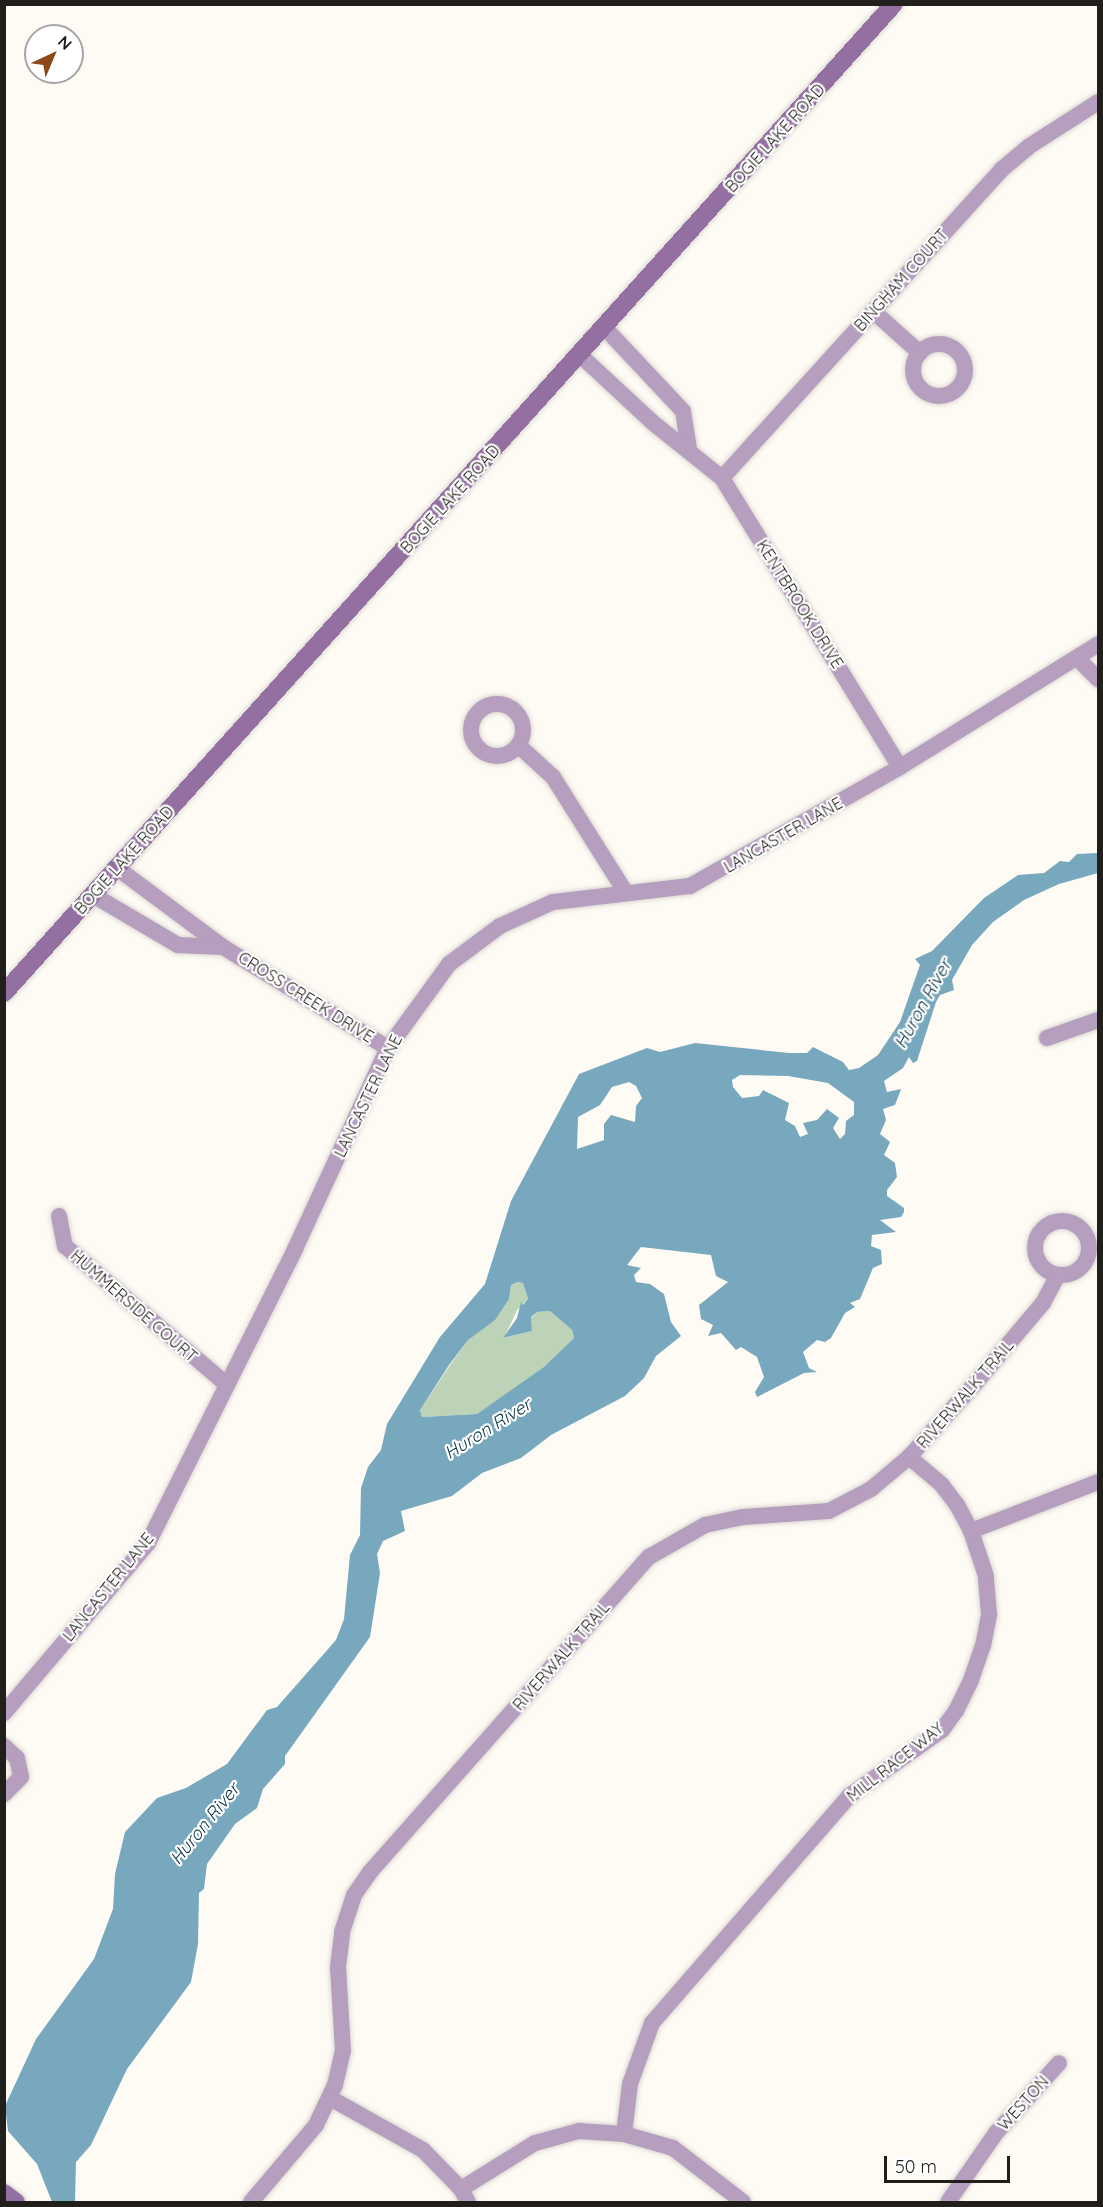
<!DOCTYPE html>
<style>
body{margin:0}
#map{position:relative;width:1103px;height:2207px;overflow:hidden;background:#fefbf5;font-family:Quicksand,sans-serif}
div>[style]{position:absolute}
.green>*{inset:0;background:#bdd3b7}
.water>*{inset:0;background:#78a8be}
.roads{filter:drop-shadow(0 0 2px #dbd8d2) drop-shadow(0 0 2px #dbd8d2)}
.street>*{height:16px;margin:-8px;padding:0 8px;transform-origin:8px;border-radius:8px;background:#b69ebf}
.street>.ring{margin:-8px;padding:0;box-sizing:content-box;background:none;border:16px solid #b69ebf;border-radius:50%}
.secondary>*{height:18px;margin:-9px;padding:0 9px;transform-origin:9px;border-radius:9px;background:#9370a1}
span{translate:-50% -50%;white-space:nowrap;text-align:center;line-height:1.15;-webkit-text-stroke:4.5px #fff;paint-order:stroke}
.street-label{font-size:16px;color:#211f1b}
.water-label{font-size:18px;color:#063343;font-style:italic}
.frame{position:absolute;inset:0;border:6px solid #211f1b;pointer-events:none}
.north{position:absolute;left:24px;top:24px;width:60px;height:60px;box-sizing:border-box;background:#fff;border:2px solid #a6a5a4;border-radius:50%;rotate:44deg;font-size:16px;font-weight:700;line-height:24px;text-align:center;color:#211f1b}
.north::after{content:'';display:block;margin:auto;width:21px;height:27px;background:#8c4a18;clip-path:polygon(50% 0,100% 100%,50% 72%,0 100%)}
.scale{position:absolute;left:884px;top:2156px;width:126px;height:27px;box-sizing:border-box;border:3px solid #211f1b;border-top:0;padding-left:8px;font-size:18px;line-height:21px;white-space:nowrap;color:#211f1b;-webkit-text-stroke:4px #fff;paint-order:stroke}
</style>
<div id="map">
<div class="green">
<i style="clip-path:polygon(519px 1282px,523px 1283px,528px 1299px,517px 1310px,504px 1338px,532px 1331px,531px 1318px,537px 1312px,550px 1311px,572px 1330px,574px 1338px,545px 1367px,477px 1414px,422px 1417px,420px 1410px,450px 1365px,468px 1340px,509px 1299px,511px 1285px)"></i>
</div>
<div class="water">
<i style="clip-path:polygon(evenodd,1098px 853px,1098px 873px,1059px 884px,1024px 900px,993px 922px,972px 945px,952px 980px,954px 990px,940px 995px,936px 1002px,917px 1061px,913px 1063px,909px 1057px,903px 1068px,884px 1081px,887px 1092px,901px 1089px,895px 1105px,883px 1109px,886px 1120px,880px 1134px,890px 1142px,884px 1155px,895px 1163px,897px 1177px,887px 1190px,887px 1196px,904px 1208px,904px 1212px,901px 1217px,880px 1220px,896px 1232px,872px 1235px,871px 1246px,881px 1250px,882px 1264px,873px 1268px,860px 1299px,850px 1303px,855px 1307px,845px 1313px,831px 1338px,825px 1342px,817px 1340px,803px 1352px,809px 1368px,817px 1372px,804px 1373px,757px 1397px,755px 1392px,764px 1377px,757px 1357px,741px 1347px,736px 1350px,721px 1333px,708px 1336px,713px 1325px,701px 1319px,699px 1305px,728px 1282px,716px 1276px,711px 1255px,641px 1247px,627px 1265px,641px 1268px,634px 1275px,636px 1282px,650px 1284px,664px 1294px,671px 1322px,681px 1336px,656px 1356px,644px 1378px,625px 1396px,551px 1435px,521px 1458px,482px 1473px,452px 1496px,401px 1511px,405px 1531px,383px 1541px,377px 1554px,380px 1573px,370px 1637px,285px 1756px,285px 1764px,263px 1789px,257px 1808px,235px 1824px,207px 1864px,204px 1889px,199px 1893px,198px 1944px,191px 1982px,127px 2069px,91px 2145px,76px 2162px,75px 2202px,52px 2202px,37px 2164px,8px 2131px,5px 2106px,36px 2039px,94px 1959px,113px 1909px,115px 1874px,125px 1832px,157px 1798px,186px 1788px,227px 1764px,267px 1710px,277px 1707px,336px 1640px,344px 1619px,350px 1555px,360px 1535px,361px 1488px,368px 1467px,381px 1450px,387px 1424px,440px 1337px,485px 1284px,511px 1201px,579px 1074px,647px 1048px,660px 1052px,695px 1043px,789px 1053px,807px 1053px,813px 1047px,843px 1062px,849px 1070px,859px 1068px,878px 1055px,900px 1022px,920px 965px,915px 959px,932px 951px,984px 898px,1018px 875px,1044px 873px,1060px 861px,1069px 862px,1077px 854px,1098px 853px,740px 1075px,788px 1076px,828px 1083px,854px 1102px,854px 1115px,846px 1121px,845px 1134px,840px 1139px,833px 1128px,839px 1118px,827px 1109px,817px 1120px,803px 1123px,808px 1134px,800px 1137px,795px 1126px,785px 1120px,789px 1103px,763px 1090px,759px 1096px,742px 1098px,733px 1087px,732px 1080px,740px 1075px,1098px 853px,629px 1082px,636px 1086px,642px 1098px,636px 1106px,635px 1122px,611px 1115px,604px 1124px,604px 1140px,577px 1149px,578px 1117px,600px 1105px,612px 1087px,629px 1082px,1098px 853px,518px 1282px,523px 1283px,528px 1299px,523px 1305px,521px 1302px,517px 1318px,503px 1338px,532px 1331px,531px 1317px,537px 1312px,550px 1311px,572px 1330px,574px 1338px,544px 1367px,477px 1414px,422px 1417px,420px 1410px,449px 1365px,468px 1340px,495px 1320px,509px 1299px,511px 1285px,518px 1282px)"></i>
</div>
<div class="roads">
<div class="street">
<i style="left:873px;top:311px;width:63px;rotate:41.8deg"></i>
<i style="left:604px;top:327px;width:115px;rotate:46.8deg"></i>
<i style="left:683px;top:411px;width:39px;rotate:81deg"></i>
<i class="ring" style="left:913px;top:344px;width:36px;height:36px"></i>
<i style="left:580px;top:355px;width:98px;rotate:42.9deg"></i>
<i style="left:652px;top:422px;width:90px;rotate:38.7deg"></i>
<i style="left:722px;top:478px;width:339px;rotate:58.4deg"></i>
<i style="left:722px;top:478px;width:416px;rotate:-47.8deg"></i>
<i style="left:1001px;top:170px;width:35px;rotate:-40deg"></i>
<i style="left:1028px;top:147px;width:83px;rotate:-32.7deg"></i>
<i style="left:1077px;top:658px;width:30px;rotate:45deg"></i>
<i class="ring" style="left:471px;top:704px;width:36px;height:36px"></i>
<i style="left:519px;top:746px;width:46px;rotate:42.4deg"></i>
<i style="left:553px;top:777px;width:137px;rotate:57.8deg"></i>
<i style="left:117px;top:868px;width:132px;rotate:36.7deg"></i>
<i style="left:223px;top:947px;width:193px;rotate:31.5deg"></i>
<i style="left:93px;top:895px;width:99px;rotate:30.5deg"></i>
<i style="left:178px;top:945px;width:45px;rotate:2.5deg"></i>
<i style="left:1047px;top:1038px;width:54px;rotate:-19.4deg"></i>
<i style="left:59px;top:1216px;width:31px;rotate:79deg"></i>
<i style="left:65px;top:1246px;width:213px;rotate:40.6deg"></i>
<i class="ring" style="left:1035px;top:1221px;width:38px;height:38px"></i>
<i style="left:971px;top:1531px;width:136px;rotate:-21.1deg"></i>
<i style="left:4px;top:1713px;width:223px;rotate:-49.7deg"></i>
<i style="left:148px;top:1543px;width:329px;rotate:-63.4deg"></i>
<i style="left:295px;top:1249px;width:221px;rotate:-65.2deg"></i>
<i style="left:388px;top:1048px;width:104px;rotate:-54deg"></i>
<i style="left:449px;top:964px;width:64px;rotate:-36.7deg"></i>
<i style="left:500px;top:926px;width:58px;rotate:-24.4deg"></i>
<i style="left:553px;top:902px;width:138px;rotate:-6.7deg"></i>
<i style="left:690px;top:886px;width:241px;rotate:-29.5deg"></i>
<i style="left:900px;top:767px;width:233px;rotate:-31.8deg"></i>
<i style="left:4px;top:1746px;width:18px;rotate:43deg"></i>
<i style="left:17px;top:1758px;width:19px;rotate:78deg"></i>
<i style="left:21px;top:1777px;width:24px;rotate:135deg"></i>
<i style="left:330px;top:2098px;width:107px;rotate:29.2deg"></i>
<i style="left:423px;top:2150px;width:54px;rotate:45.7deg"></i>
<i style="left:461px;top:2189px;width:15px;rotate:62deg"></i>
<i style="left:624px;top:2134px;width:50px;rotate:-83.2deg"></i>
<i style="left:630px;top:2084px;width:65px;rotate:-70.2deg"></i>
<i style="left:652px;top:2023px;width:301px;rotate:-49deg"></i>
<i style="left:849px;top:1796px;width:114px;rotate:-35.4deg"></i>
<i style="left:942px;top:1730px;width:24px;rotate:-54deg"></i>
<i style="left:956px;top:1711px;width:34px;rotate:-64deg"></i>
<i style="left:971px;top:1680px;width:36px;rotate:-71deg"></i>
<i style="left:983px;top:1646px;width:33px;rotate:-79deg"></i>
<i style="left:989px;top:1614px;width:38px;rotate:-95deg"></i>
<i style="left:986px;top:1576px;width:47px;rotate:-108.4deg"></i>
<i style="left:971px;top:1531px;width:30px;rotate:-118deg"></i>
<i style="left:957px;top:1505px;width:26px;rotate:-127deg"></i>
<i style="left:941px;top:1484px;width:42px;rotate:-139.8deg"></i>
<i style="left:461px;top:2189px;width:87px;rotate:-31.9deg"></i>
<i style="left:535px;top:2143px;width:46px;rotate:-15.3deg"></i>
<i style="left:579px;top:2131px;width:45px;rotate:3.8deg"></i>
<i style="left:624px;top:2134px;width:51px;rotate:15.9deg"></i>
<i style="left:673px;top:2148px;width:88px;rotate:37.6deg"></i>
<i style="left:251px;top:2202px;width:101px;rotate:-49.8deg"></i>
<i style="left:316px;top:2125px;width:44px;rotate:-64.6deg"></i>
<i style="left:335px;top:2085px;width:35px;rotate:-77deg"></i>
<i style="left:343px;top:2051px;width:84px;rotate:-93.4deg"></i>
<i style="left:338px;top:1967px;width:35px;rotate:-83deg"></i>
<i style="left:342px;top:1932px;width:39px;rotate:-72deg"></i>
<i style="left:354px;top:1895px;width:28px;rotate:-55deg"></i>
<i style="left:370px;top:1872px;width:421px;rotate:-48.5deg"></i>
<i style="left:649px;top:1557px;width:64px;rotate:-29.7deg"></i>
<i style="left:705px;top:1525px;width:39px;rotate:-12deg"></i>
<i style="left:743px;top:1517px;width:86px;rotate:-4deg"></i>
<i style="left:829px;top:1511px;width:47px;rotate:-27.6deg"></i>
<i style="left:871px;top:1489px;width:50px;rotate:-40.1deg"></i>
<i style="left:909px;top:1457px;width:96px;rotate:-48deg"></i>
<i style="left:973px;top:1386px;width:109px;rotate:-49.9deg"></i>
<i style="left:1043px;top:1303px;width:32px;rotate:-62deg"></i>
<i style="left:948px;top:2202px;width:84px;rotate:-55.2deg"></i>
<i style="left:996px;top:2133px;width:94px;rotate:-48deg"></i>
</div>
<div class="secondary">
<i style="left:4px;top:993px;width:1330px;rotate:-48.02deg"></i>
<i style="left:4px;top:2193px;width:15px;rotate:37deg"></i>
</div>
</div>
<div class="street-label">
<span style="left:775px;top:138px;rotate:-48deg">BOGIE LAKE ROAD</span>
<span style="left:901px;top:280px;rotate:-48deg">BINGHAM COURT</span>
<span style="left:450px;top:499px;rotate:-48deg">BOGIE LAKE ROAD</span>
<span style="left:800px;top:604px;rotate:58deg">KENTBROOK DRIVE</span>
<span style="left:783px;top:835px;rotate:-30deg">LANCASTER LANE</span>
<span style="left:124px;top:860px;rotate:-48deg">BOGIE LAKE ROAD</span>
<span style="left:306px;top:997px;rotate:32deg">CROSS CREEK DRIVE</span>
<span style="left:368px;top:1096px;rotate:-64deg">LANCASTER LANE</span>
<span style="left:134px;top:1306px;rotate:41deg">HUMMERSIDE COURT</span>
<span style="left:965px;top:1394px;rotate:-49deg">RIVERWALK TRAIL</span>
<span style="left:108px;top:1587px;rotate:-51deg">LANCASTER LANE</span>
<span style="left:561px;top:1656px;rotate:-49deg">RIVERWALK TRAIL</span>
<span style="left:895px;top:1762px;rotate:-38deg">MILL RACE WAY</span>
<span style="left:1023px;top:2103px;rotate:-48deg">WESTON</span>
</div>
<div class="water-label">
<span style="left:923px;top:1004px;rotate:-61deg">Huron River</span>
<span style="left:488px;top:1429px;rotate:-32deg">Huron River</span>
<span style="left:205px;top:1824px;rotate:-51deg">Huron River</span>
</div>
<div class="frame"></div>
<div class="north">N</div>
<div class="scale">50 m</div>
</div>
